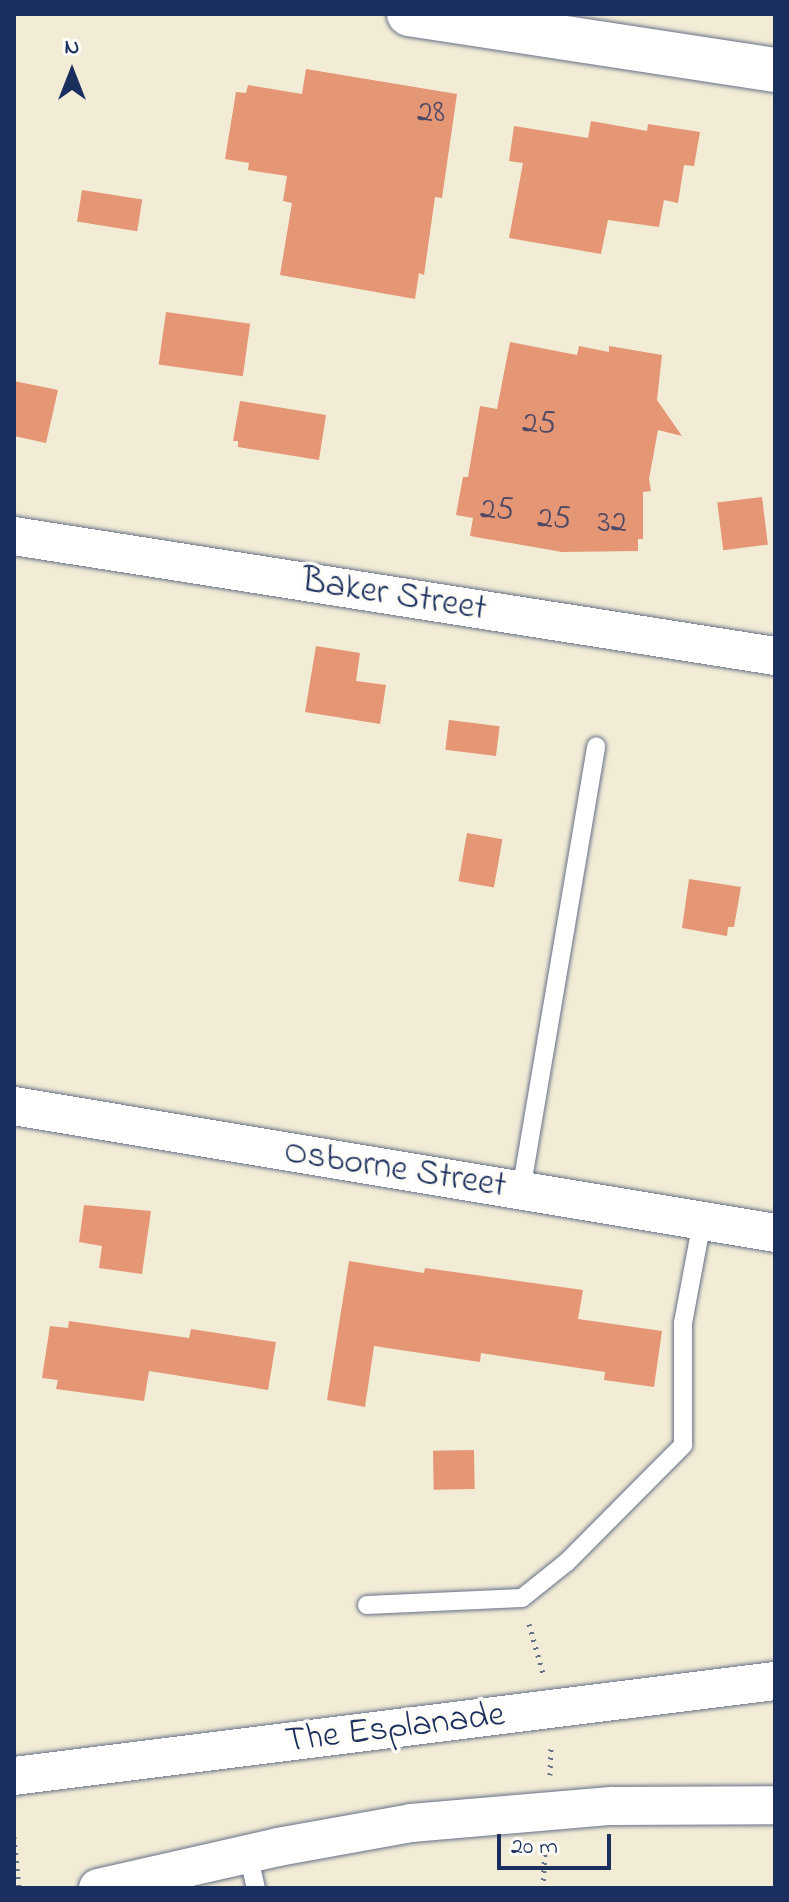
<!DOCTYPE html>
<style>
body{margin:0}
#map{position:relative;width:789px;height:1902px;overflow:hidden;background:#f2ecd6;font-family:"Indie Flower",sans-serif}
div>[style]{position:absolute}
.building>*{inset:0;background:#e49675;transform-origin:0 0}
.path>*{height:5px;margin-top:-2.5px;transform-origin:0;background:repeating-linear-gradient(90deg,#667188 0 2px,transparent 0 8px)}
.roads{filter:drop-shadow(0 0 2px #667188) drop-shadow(0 0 2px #667188)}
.service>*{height:18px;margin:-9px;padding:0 9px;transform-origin:9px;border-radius:9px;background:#fff}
.minor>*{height:38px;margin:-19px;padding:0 19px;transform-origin:19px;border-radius:19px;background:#fff}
.secondary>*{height:44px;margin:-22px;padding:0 22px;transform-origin:22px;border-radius:22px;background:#fff}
span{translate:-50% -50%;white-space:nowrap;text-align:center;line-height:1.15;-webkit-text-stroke:7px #fdfcf7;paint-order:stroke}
.number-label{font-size:32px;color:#4d4964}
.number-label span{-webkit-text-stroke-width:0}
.street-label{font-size:36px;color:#1b2f5e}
.frame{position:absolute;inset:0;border:16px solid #1b2f5e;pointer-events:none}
.north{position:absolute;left:32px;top:32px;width:80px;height:80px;-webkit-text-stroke:6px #fdfcf7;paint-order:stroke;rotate:0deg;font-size:22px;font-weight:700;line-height:32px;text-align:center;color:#1b2f5e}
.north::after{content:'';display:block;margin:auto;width:28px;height:36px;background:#1b2f5e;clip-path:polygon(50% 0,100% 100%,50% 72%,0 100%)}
.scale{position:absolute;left:497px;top:1834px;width:114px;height:36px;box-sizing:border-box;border:4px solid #1b2f5e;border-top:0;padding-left:10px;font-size:24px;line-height:28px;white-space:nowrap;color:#1b2f5e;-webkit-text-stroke:6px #fdfcf7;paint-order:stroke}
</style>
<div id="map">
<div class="building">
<i style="clip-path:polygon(306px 69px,457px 94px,442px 198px,435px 197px,424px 275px,419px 273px,415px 299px,280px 275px,292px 203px,283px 201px,287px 176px,248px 170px,249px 163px,225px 159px,236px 92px,246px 93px,248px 85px,302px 94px)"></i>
<i style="clip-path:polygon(591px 121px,647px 131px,648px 124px,700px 132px,694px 166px,684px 165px,678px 203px,664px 200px,659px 227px,608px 220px,601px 254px,509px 238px,523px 163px,509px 161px,514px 126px,588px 138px)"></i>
<i style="left:82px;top:190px;width:61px;height:32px;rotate:9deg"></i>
<i style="left:166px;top:312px;width:85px;height:53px;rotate:8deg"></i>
<i style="clip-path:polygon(510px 342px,577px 355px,579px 346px,609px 352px,609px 346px,662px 355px,657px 400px,682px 436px,658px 430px,649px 479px,651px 491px,643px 492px,643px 539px,638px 539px,638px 551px,562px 552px,470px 536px,473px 518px,456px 515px,463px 477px,468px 477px,480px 406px,497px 409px)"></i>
<i style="clip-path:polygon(14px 381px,58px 390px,46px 443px,14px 436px)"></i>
<i style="clip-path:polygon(240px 401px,326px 415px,319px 460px,238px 447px,238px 441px,233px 441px)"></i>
<i style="left:762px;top:497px;width:48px;height:45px;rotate:83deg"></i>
<i style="clip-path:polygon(316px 646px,360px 653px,356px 681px,386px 685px,380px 724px,305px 712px)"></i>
<i style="left:449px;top:720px;width:51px;height:30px;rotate:7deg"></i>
<i style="left:467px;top:833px;width:36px;height:49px;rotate:10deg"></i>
<i style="clip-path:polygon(689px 879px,741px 887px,734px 927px,728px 927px,727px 936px,682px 928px)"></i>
<i style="clip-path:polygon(84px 1205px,151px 1211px,142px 1274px,99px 1268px,102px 1246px,79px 1242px)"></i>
<i style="clip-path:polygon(349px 1261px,424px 1273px,425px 1268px,583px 1290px,578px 1319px,662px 1331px,654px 1387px,604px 1380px,605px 1372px,481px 1353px,480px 1362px,374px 1346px,365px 1407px,327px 1400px)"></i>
<i style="clip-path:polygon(69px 1321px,189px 1338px,191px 1329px,276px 1342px,268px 1390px,149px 1371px,144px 1401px,56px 1389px,58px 1380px,42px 1378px,50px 1326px,68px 1328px)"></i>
<i style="left:474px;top:1450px;width:39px;height:41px;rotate:89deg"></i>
</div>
<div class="path">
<i style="left:529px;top:1624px;width:51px;rotate:74.1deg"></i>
<i style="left:550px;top:1775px;width:30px;rotate:-88deg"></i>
<i style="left:14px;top:1837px;width:51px;rotate:84.4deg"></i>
<i style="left:543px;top:1888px;width:39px;rotate:-87deg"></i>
</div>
<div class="roads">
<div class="service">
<i style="left:521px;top:1191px;width:451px;rotate:-80.4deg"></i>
<i style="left:367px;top:1605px;width:155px;rotate:-2.6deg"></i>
<i style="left:522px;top:1598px;width:58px;rotate:-38.7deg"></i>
<i style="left:567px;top:1562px;width:165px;rotate:-45.2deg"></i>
<i style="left:683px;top:1445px;width:122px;rotate:-90deg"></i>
<i style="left:683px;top:1323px;width:104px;rotate:-79.4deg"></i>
<i style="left:248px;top:1854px;width:35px;rotate:77deg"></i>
</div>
<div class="minor">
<i style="left:14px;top:536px;width:770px;rotate:8.96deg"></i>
<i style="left:14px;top:1106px;width:772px;rotate:9.47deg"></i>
<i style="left:14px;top:1776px;width:767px;rotate:-7.12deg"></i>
<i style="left:98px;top:1888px;width:185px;rotate:-12.8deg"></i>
<i style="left:278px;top:1847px;width:135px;rotate:-10.2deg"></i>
<i style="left:411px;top:1823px;width:201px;rotate:-4.9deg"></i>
<i style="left:611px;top:1806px;width:164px;rotate:-0.3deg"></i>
</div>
<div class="secondary">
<i style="left:409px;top:14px;width:370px;rotate:8.7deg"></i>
</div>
</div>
<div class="number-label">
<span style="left:431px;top:114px">28</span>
<span style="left:539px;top:425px">25</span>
<span style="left:497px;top:511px">25</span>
<span style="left:554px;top:520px">25</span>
<span style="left:612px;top:524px">32</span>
</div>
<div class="street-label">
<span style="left:394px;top:596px;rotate:9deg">Baker Street</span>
<span style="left:395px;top:1170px;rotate:9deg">Osborne Street</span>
<span style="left:395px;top:1729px;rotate:-7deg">The Esplanade</span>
</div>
<div class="frame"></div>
<div class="north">N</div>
<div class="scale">20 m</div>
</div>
